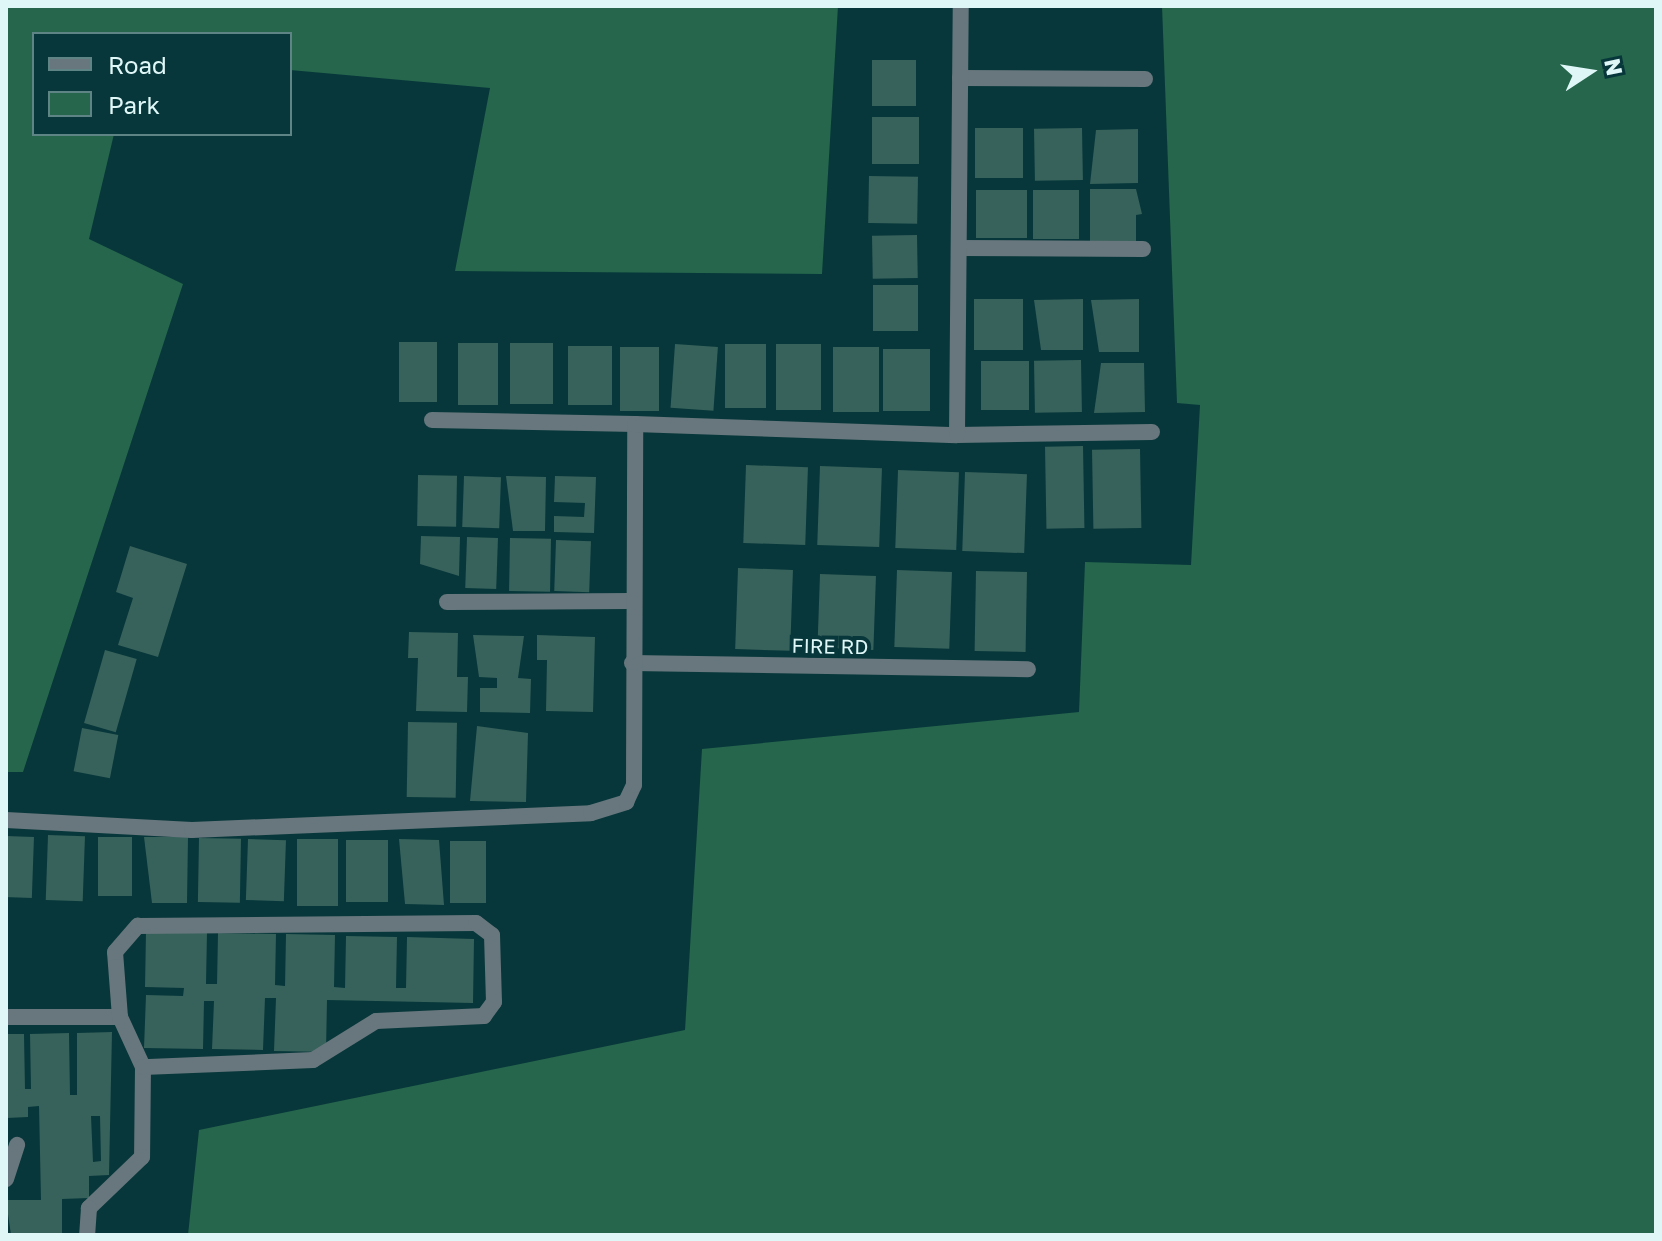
<!DOCTYPE html>
<style>
body{margin:0}
#map{position:relative;width:1662px;height:1241px;overflow:hidden;background:#07373a;font-family:"Golos Text",sans-serif}
div>[style]{position:absolute}
.green>*{inset:0;background:#25664c}
.building>*{inset:0;background:#37615b;transform-origin:0 0}
.street>*{height:16px;margin:-8px;padding:0 8px;transform-origin:8px;border-radius:8px;background:#67777d}
span{translate:-50% -50%;white-space:nowrap;text-align:center;line-height:1.15;-webkit-text-stroke:8px #07373a;paint-order:stroke}
.street-label{font-size:20px;color:#e0f7f8}
.frame{position:absolute;inset:0;border:8px solid #e0f7f8;pointer-events:none}
.legend{position:absolute;left:32px;top:32px;width:260px;height:104px;box-sizing:border-box;background:#07373a;border:2px solid #5e8486;margin:0;padding:10px 14px;list-style:none;font-size:24px;color:#e0f7f8}
.legend li{display:flex;align-items:center;gap:16px;height:40px}
.legend b{width:40px;border:2px solid #5e8486}
.north{position:absolute;left:1550px;top:32px;width:80px;height:80px;-webkit-text-stroke:6px #07373a;paint-order:stroke;rotate:78deg;font-size:22px;font-weight:700;line-height:32px;text-align:center;color:#e0f7f8}
.north::after{content:'';display:block;margin:auto;width:28px;height:36px;background:#e0f7f8;clip-path:polygon(50% 0,100% 100%,50% 72%,0 100%)}
</style>
<div id="map">
<div class="green">
<i style="clip-path:polygon(6px 6px,838px 6px,822px 274px,455px 271px,490px 88px,290px 70px,290px 34px,34px 34px,34px 134px,114px 134px,89px 239px,183px 284px,23px 772px,6px 772px)"></i>
<i style="clip-path:polygon(1162px 6px,1656px 6px,1656px 1235px,188px 1235px,199px 1130px,685px 1030px,702px 749px,1079px 712px,1085px 562px,1191px 565px,1200px 405px,1177px 403px)"></i>
</div>
<div class="building">
<i style="left:872px;top:60px;width:44px;height:46px"></i>
<i style="left:872px;top:117px;width:47px;height:47px"></i>
<i style="left:1023px;top:128px;width:50px;height:48px;rotate:90deg"></i>
<i style="left:1082px;top:128px;width:52px;height:48px;rotate:89deg"></i>
<i style="clip-path:polygon(1138px 129px,1138px 183px,1090px 184px,1096px 130px)"></i>
<i style="left:869px;top:176px;width:49px;height:47px;rotate:1deg"></i>
<i style="clip-path:polygon(1090px 189px,1136px 189px,1142px 214px,1136px 215px,1136px 241px,1090px 241px)"></i>
<i style="left:976px;top:190px;width:51px;height:48px"></i>
<i style="left:1033px;top:190px;width:46px;height:49px"></i>
<i style="left:917px;top:235px;width:43px;height:45px;rotate:89deg"></i>
<i style="left:873px;top:285px;width:45px;height:46px"></i>
<i style="left:974px;top:299px;width:49px;height:51px"></i>
<i style="clip-path:polygon(1083px 299px,1083px 350px,1041px 350px,1034px 300px)"></i>
<i style="clip-path:polygon(1139px 299px,1139px 352px,1099px 352px,1091px 300px)"></i>
<i style="left:399px;top:342px;width:38px;height:60px"></i>
<i style="left:458px;top:343px;width:40px;height:62px"></i>
<i style="left:553px;top:343px;width:61px;height:43px;rotate:90deg"></i>
<i style="left:675px;top:344px;width:43px;height:64px;rotate:4deg"></i>
<i style="left:725px;top:344px;width:41px;height:64px"></i>
<i style="left:776px;top:344px;width:45px;height:66px"></i>
<i style="left:612px;top:346px;width:59px;height:44px;rotate:90deg"></i>
<i style="left:620px;top:347px;width:39px;height:64px"></i>
<i style="left:833px;top:347px;width:46px;height:65px"></i>
<i style="left:883px;top:349px;width:47px;height:62px"></i>
<i style="left:1081px;top:360px;width:52px;height:47px;rotate:89deg"></i>
<i style="left:981px;top:361px;width:48px;height:49px"></i>
<i style="clip-path:polygon(1101px 363px,1144px 363px,1145px 412px,1094px 413px)"></i>
<i style="left:1083px;top:446px;width:82px;height:38px;rotate:89deg"></i>
<i style="left:1140px;top:449px;width:79px;height:48px;rotate:89deg"></i>
<i style="left:746px;top:465px;width:62px;height:78px;rotate:2deg"></i>
<i style="left:820px;top:466px;width:62px;height:79px;rotate:2deg"></i>
<i style="left:898px;top:470px;width:61px;height:78px;rotate:2deg"></i>
<i style="left:965px;top:472px;width:62px;height:79px;rotate:2deg"></i>
<i style="left:418px;top:475px;width:39px;height:51px;rotate:1deg"></i>
<i style="left:464px;top:476px;width:37px;height:51px;rotate:2deg"></i>
<i style="clip-path:polygon(506px 476px,546px 477px,545px 531px,513px 531px)"></i>
<i style="clip-path:polygon(555px 476px,596px 477px,594px 533px,554px 532px,554px 516px,584px 517px,585px 503px,554px 502px)"></i>
<i style="clip-path:polygon(421px 536px,460px 537px,459px 576px,420px 564px)"></i>
<i style="left:467px;top:537px;width:31px;height:51px;rotate:2deg"></i>
<i style="left:510px;top:538px;width:41px;height:53px;rotate:1deg"></i>
<i style="left:556px;top:540px;width:35px;height:51px;rotate:2deg"></i>
<i style="clip-path:polygon(130px 546px,187px 564px,158px 657px,118px 645px,133px 598px,116px 592px)"></i>
<i style="left:738px;top:568px;width:55px;height:81px;rotate:2deg"></i>
<i style="left:897px;top:570px;width:55px;height:77px;rotate:2deg"></i>
<i style="left:976px;top:571px;width:51px;height:80px;rotate:1deg"></i>
<i style="left:820px;top:574px;width:56px;height:74px;rotate:2deg"></i>
<i style="clip-path:polygon(409px 632px,458px 633px,457px 677px,468px 677px,467px 712px,416px 711px,418px 658px,408px 658px)"></i>
<i style="clip-path:polygon(473px 635px,524px 636px,518px 678px,531px 679px,530px 713px,480px 712px,480px 688px,497px 688px,497px 678px,479px 677px)"></i>
<i style="clip-path:polygon(537px 635px,595px 637px,593px 712px,546px 711px,547px 660px,537px 660px)"></i>
<i style="left:105px;top:650px;width:33px;height:76px;rotate:16deg"></i>
<i style="left:408px;top:722px;width:49px;height:75px;rotate:1deg"></i>
<i style="clip-path:polygon(477px 726px,528px 733px,526px 802px,470px 801px)"></i>
<i style="left:82px;top:728px;width:37px;height:44px;rotate:11deg"></i>
<i style="left:48px;top:835px;width:37px;height:65px;rotate:2deg"></i>
<i style="left:6px;top:836px;width:28px;height:61px;rotate:2deg"></i>
<i style="left:98px;top:837px;width:34px;height:59px"></i>
<i style="clip-path:polygon(144px 837px,188px 837px,187px 903px,152px 903px)"></i>
<i style="left:199px;top:838px;width:42px;height:64px;rotate:1deg"></i>
<i style="left:248px;top:839px;width:38px;height:61px;rotate:2deg"></i>
<i style="left:297px;top:839px;width:41px;height:67px"></i>
<i style="clip-path:polygon(399px 839px,439px 840px,444px 905px,405px 904px)"></i>
<i style="left:346px;top:840px;width:42px;height:62px"></i>
<i style="left:450px;top:841px;width:36px;height:62px"></i>
<i style="clip-path:polygon(146px 931px,207px 932px,206px 984px,217px 984px,218px 933px,276px 934px,275px 985px,285px 986px,286px 934px,335px 935px,334px 987px,345px 988px,346px 936px,397px 937px,396px 988px,406px 988px,407px 937px,474px 939px,473px 1003px,327px 1000px,326px 1052px,274px 1051px,276px 998px,265px 998px,263px 1050px,212px 1049px,214px 1001px,204px 1001px,203px 1049px,144px 1048px,146px 995px,183px 996px,184px 988px,145px 987px)"></i>
<i style="clip-path:polygon(evenodd,112px 1032px,109px 1175px,89px 1176px,89px 1198px,62px 1199px,62px 1235px,11px 1235px,6px 1200px,41px 1200px,39px 1106px,28px 1107px,28px 1117px,7px 1118px,6px 1034px,24px 1034px,25px 1089px,31px 1089px,30px 1034px,69px 1033px,70px 1095px,77px 1095px,77px 1033px,112px 1032px,91px 1116px,100px 1116px,101px 1161px,93px 1162px,91px 1116px)"></i>
</div>
<div class="street">
<i style="left:960px;top:78px;width:185px;rotate:0.3deg"></i>
<i style="left:959px;top:248px;width:184px;rotate:0.3deg"></i>
<i style="left:432px;top:420px;width:203px;rotate:1.1deg"></i>
<i style="left:957px;top:435px;width:195px;rotate:-0.9deg"></i>
<i style="left:447px;top:602px;width:184px;rotate:-0.3deg"></i>
<i style="left:632px;top:663px;width:396px;rotate:0.9deg"></i>
<i style="left:6px;top:820px;width:186px;rotate:3.1deg"></i>
<i style="left:192px;top:830px;width:399px;rotate:-2.4deg"></i>
<i style="left:591px;top:813px;width:37px;rotate:-17deg"></i>
<i style="left:626px;top:802px;width:19px;rotate:-65deg"></i>
<i style="left:634px;top:785px;width:361px;rotate:-89.8deg"></i>
<i style="left:635px;top:424px;width:322px;rotate:2deg"></i>
<i style="left:957px;top:435px;width:429px;rotate:-89.5deg"></i>
<i style="left:6px;top:1017px;width:114px"></i>
<i style="left:120px;top:1017px;width:55px;rotate:65.3deg"></i>
<i style="left:143px;top:1067px;width:90px;rotate:90.6deg"></i>
<i style="left:142px;top:1157px;width:74px;rotate:136.1deg"></i>
<i style="left:89px;top:1208px;width:27px;rotate:94deg"></i>
<i style="left:120px;top:1017px;width:65px;rotate:-94.4deg"></i>
<i style="left:115px;top:952px;width:35px;rotate:-49deg"></i>
<i style="left:138px;top:926px;width:338px;rotate:-0.5deg"></i>
<i style="left:476px;top:923px;width:20px;rotate:37deg"></i>
<i style="left:492px;top:935px;width:67px;rotate:88.3deg"></i>
<i style="left:494px;top:1002px;width:17px;rotate:126deg"></i>
<i style="left:484px;top:1016px;width:108px;rotate:177.3deg"></i>
<i style="left:376px;top:1021px;width:74px;rotate:148.2deg"></i>
<i style="left:313px;top:1060px;width:170px;rotate:177.6deg"></i>
<i style="left:6px;top:1179px;width:36px;rotate:-72deg"></i>
</div>
<div class="street-label">
<span style="left:830px;top:646px;rotate:1deg">FIRE RD</span>
</div>
<div class="frame"></div>
<ul class="legend">
<li><b style="height:10px;background:#67777d"></b>Road</li>
<li><b style="height:22px;background:#25664c"></b>Park</li>
</ul>
<div class="north">N</div>
</div>
